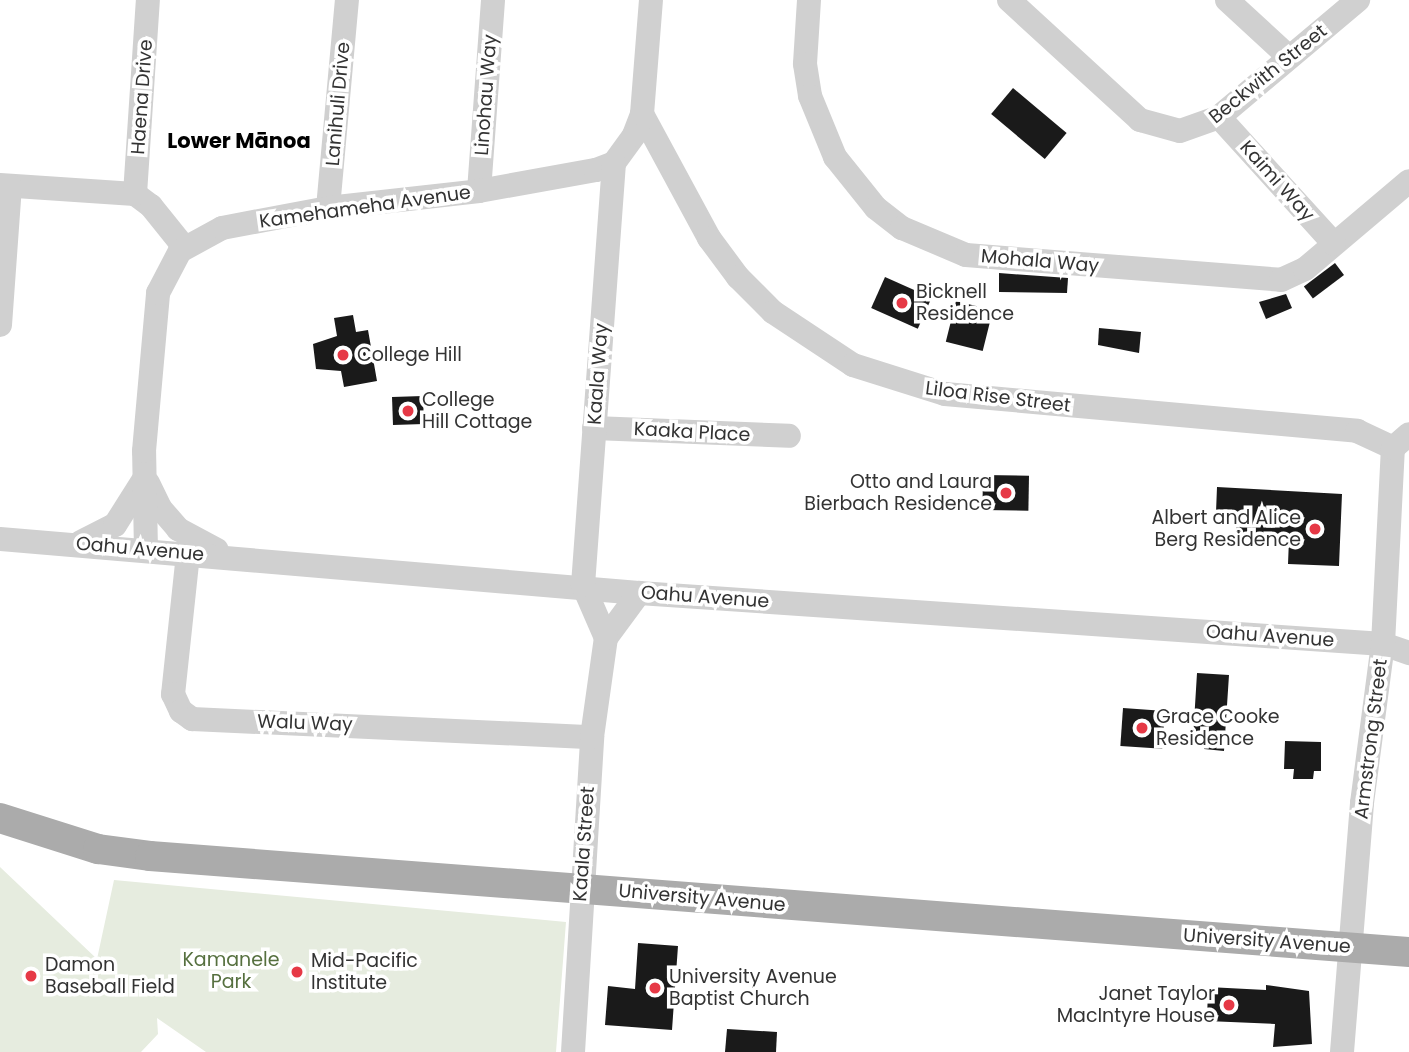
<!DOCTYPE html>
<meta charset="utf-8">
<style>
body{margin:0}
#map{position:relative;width:1409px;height:1052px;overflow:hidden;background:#fff;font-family:Poppins,sans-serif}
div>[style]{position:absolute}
.green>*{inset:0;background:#e6ecdf}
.building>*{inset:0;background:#1a1a1a;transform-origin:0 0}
.minor>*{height:24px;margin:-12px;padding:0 12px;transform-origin:12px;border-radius:12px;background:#d0d0d0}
.major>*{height:30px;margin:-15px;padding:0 15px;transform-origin:15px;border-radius:15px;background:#ababab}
.dots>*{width:19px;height:19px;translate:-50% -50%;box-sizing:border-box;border:4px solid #fff;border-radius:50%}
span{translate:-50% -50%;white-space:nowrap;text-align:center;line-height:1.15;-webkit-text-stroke:7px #fff;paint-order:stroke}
.street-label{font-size:19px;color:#333}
.poi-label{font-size:19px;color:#333}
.left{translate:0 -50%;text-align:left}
.right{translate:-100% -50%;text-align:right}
.park-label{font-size:19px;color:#56703f}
.neighbourhood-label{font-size:21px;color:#000;font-weight:700}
</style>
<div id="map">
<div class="green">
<i style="clip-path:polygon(0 867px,97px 959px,114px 880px,566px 922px,556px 1052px,206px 1052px,157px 1018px,158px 1034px,141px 1052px,0 1052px)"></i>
</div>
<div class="building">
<i style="left:1013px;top:88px;width:70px;height:34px;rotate:40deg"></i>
<i style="left:1335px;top:263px;width:15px;height:39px;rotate:53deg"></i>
<i style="clip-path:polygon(999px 273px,1068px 278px,1067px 293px,999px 292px)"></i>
<i style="left:885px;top:277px;width:51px;height:34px;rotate:24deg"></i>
<i style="clip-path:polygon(1286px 294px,1292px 308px,1266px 319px,1259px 302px)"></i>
<i style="left:956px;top:301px;width:38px;height:42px;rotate:14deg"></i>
<i style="clip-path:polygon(353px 315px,356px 332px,368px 330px,377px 381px,344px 387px,341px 371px,316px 369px,313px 344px,337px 336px,334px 318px)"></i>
<i style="clip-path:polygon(1099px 328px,1141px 332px,1139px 353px,1098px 345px)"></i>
<i style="left:423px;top:396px;width:28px;height:31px;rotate:88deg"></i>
<i style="left:983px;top:475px;width:46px;height:35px;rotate:1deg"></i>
<i style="clip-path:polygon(1217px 487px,1342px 494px,1339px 566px,1288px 564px,1289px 539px,1236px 536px,1237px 513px,1216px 512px)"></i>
<i style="clip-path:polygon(1197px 673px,1229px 675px,1224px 751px,1204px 749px,1204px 739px,1193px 738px)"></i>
<i style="left:1123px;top:708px;width:42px;height:38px;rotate:4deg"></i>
<i style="clip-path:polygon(1285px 741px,1321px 742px,1321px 771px,1314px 771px,1313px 779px,1293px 779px,1294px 769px,1284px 769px)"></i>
<i style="clip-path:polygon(638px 943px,678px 946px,672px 1030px,605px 1025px,608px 986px,635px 989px)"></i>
<i style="clip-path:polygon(1266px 985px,1309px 991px,1312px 1044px,1273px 1047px,1275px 1024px,1207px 1021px,1208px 987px,1266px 990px)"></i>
<i style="clip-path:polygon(727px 1029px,777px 1032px,776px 1052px,725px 1052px)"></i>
</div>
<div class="minor">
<i style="left:809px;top:0;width:64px;rotate:93.6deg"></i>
<i style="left:805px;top:64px;width:32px;rotate:81deg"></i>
<i style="left:810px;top:96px;width:66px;rotate:67.7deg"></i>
<i style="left:835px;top:157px;width:65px;rotate:51.2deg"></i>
<i style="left:876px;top:208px;width:33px;rotate:38deg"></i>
<i style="left:902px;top:228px;width:69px;rotate:22.9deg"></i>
<i style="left:966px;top:255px;width:316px;rotate:4.5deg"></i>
<i style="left:1281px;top:280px;width:26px;rotate:-25deg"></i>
<i style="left:1305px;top:269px;width:136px;rotate:-40.2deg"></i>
<i style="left:1009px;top:0;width:178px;rotate:42.5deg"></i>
<i style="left:1140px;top:120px;width:41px;rotate:15.4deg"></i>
<i style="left:1180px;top:131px;width:41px;rotate:-19.7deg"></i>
<i style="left:1219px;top:117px;width:182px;rotate:-40.1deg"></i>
<i style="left:1227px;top:0;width:84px;rotate:42.6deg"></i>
<i style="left:642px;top:114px;width:141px;rotate:61.6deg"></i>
<i style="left:709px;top:238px;width:49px;rotate:53.4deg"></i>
<i style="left:738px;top:277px;width:49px;rotate:45deg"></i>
<i style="left:773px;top:312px;width:96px;rotate:33.5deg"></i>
<i style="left:853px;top:365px;width:96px;rotate:17.5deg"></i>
<i style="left:945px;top:394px;width:414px;rotate:5.1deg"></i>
<i style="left:1357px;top:431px;width:40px;rotate:25deg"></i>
<i style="left:1219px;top:117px;width:171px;rotate:47.8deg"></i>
<i style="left:0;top:185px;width:135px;rotate:3.8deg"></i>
<i style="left:135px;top:194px;width:20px;rotate:37deg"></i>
<i style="left:151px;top:206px;width:53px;rotate:51.2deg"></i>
<i style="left:479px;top:191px;width:192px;rotate:-85.8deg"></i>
<i style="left:135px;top:194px;width:194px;rotate:-86.2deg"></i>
<i style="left:328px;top:208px;width:209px;rotate:-84.8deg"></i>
<i style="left:0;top:325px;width:139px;rotate:-85.9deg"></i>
<i style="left:594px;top:428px;width:195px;rotate:2.3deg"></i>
<i style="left:148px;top:483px;width:28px;rotate:64deg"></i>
<i style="left:160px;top:508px;width:28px;rotate:49deg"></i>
<i style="left:178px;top:529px;width:44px;rotate:28.3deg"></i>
<i style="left:0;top:539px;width:641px;rotate:4.83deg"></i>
<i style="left:639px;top:593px;width:746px;rotate:3.92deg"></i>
<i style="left:1383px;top:644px;width:28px;rotate:19deg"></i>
<i style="left:81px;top:542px;width:38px;rotate:-27deg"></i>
<i style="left:115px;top:525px;width:54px;rotate:-57.8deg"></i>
<i style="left:146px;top:551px;width:100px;rotate:-91.1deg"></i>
<i style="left:144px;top:451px;width:159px;rotate:-84.9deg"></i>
<i style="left:158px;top:293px;width:47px;rotate:-62.4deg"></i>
<i style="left:180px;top:251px;width:48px;rotate:-28.7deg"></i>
<i style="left:222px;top:228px;width:108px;rotate:-10.7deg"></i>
<i style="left:328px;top:208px;width:152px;rotate:-6.4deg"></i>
<i style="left:479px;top:191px;width:119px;rotate:-10.2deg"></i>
<i style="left:596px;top:170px;width:19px;rotate:-21deg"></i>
<i style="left:614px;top:163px;width:34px;rotate:-54deg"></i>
<i style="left:634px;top:135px;width:22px;rotate:-69deg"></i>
<i style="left:642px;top:114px;width:114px;rotate:-85.5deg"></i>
<i style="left:188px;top:554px;width:141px;rotate:96.1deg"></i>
<i style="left:173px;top:694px;width:19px;rotate:65deg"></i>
<i style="left:181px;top:711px;width:14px;rotate:36deg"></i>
<i style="left:192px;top:719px;width:400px;rotate:2.6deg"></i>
<i style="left:606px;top:638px;width:56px;rotate:-53.7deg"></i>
<i style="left:573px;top:1052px;width:316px;rotate:-86.5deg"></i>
<i style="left:592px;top:737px;width:100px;rotate:-82deg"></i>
<i style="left:606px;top:638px;width:58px;rotate:-113.5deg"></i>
<i style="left:583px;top:585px;width:423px;rotate:-85.8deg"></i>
<i style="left:1342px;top:1052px;width:250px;rotate:-85.4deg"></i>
<i style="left:1362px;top:803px;width:160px;rotate:-82.5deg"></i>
<i style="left:1383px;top:644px;width:196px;rotate:-87.1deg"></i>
<i style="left:1393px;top:448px;width:21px;rotate:-41deg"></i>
</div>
<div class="major">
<i style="left:0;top:818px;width:103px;rotate:17.6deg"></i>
<i style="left:98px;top:849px;width:52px;rotate:7.7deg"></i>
<i style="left:150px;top:856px;width:1263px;rotate:4.36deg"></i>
</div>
<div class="dots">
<i style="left:902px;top:303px;background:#e63946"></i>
<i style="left:343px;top:355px;background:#e63946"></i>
<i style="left:408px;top:411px;background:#e63946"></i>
<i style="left:1006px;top:493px;background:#e63946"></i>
<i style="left:1315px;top:529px;background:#e63946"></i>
<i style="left:1142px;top:728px;background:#e63946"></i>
<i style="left:297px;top:972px;background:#e63946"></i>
<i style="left:31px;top:976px;background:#e63946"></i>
<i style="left:655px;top:988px;background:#e63946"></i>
<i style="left:1229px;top:1005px;background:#e63946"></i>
</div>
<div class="street-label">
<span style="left:1268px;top:74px;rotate:-39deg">Beckwith Street</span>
<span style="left:486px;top:95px;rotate:-86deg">Linohau Way</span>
<span style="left:142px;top:97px;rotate:-86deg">Haena Drive</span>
<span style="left:338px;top:104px;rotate:-85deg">Lanihuli Drive</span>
<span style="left:1277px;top:181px;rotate:48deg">Kaimi Way</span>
<span style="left:365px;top:207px;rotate:-8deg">Kamehameha Avenue</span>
<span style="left:1040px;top:261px;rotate:5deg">Mohala Way</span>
<span style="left:598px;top:374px;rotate:-86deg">Kaala Way</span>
<span style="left:998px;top:397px;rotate:7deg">Liloa Rise Street</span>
<span style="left:692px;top:432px;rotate:3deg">Kaaka Place</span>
<span style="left:140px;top:549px;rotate:5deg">Oahu Avenue</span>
<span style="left:705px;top:597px;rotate:4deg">Oahu Avenue</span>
<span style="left:1270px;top:636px;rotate:4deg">Oahu Avenue</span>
<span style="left:305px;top:723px;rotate:2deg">Walu Way</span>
<span style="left:1371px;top:739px;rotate:-83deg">Armstrong Street</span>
<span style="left:584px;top:844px;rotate:-86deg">Kaala Street</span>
<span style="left:702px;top:898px;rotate:5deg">University Avenue</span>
<span style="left:1267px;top:941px;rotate:4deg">University Avenue</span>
</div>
<div class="poi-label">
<span class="left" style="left:916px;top:303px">Bicknell<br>Residence</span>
<span class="left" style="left:357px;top:355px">College Hill</span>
<span class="left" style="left:422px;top:411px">College<br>Hill Cottage</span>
<span class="right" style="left:992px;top:493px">Otto and Laura<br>Bierbach Residence</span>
<span class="right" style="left:1301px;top:529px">Albert and Alice<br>Berg Residence</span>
<span class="left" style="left:1156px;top:728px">Grace Cooke<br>Residence</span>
<span class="left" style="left:311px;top:972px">Mid-Pacific<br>Institute</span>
<span class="left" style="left:45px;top:976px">Damon<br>Baseball Field</span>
<span class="left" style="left:669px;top:988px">University Avenue<br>Baptist Church</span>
<span class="right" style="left:1215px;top:1005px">Janet Taylor<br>MacIntyre House</span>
</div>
<div class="park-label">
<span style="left:231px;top:971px">Kamanele<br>Park</span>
</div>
<div class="neighbourhood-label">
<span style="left:239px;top:141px">Lower Mānoa</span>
</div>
</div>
